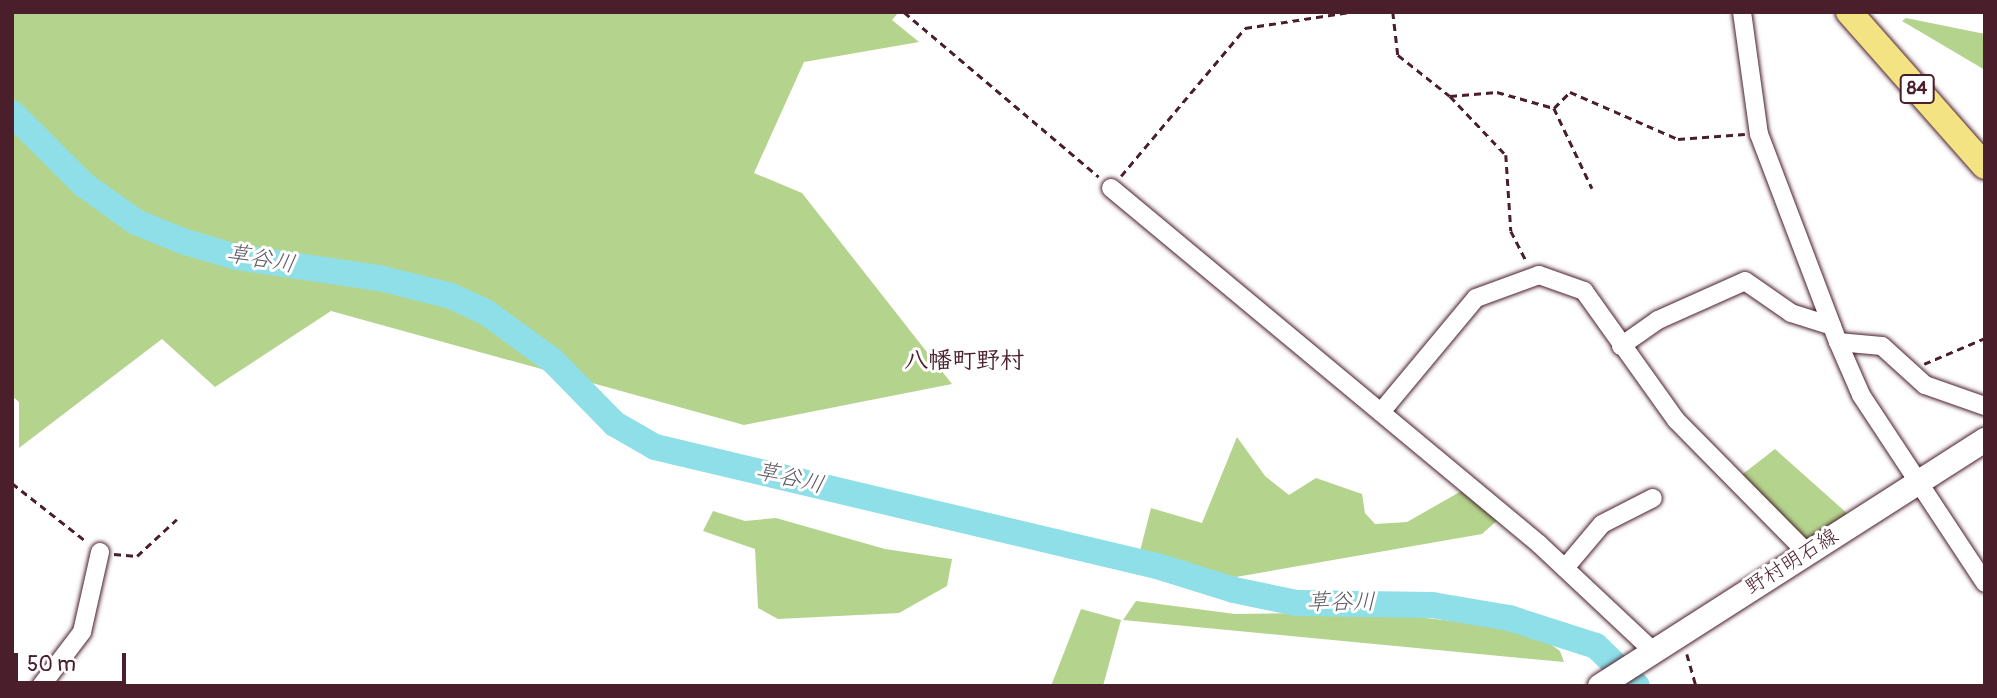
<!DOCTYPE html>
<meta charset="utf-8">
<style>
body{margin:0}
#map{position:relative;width:1997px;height:698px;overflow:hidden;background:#fff;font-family:Pangolin,"Klee One",sans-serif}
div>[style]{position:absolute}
.green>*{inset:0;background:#b4d48e}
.river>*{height:26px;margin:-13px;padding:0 13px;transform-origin:13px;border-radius:13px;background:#8edfe7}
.path>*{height:2.5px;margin-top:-1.25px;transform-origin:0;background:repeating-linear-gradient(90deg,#4a1f2b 0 7px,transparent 0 12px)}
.roads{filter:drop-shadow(0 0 2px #4a1f2b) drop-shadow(0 0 2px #4a1f2b)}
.street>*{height:18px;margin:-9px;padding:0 9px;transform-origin:9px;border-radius:9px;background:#fff}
.secondary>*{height:24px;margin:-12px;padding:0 12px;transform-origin:12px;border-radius:12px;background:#fff}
.primary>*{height:26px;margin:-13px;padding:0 13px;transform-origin:13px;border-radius:13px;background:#f4e382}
span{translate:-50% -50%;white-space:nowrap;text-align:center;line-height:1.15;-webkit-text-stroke:6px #fff;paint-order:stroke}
.shield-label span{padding:2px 5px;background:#fff;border:2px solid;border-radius:5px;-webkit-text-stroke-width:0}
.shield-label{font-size:19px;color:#4a1f2b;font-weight:700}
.street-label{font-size:21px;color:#4a1f2b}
.water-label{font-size:23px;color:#5e5963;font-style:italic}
.quarter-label{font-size:24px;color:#4a1f2b;font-weight:700}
.frame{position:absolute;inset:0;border:14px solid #4a1f2b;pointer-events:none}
.scale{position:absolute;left:14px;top:653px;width:112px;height:32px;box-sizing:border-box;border:4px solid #4a1f2b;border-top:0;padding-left:9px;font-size:21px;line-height:24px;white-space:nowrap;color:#4a1f2b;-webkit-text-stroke:5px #fff;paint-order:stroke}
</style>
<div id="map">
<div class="green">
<i style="clip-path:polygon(12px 12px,899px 12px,892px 20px,919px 42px,804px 62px,754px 173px,802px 193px,952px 384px,744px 425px,331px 311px,215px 387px,162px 339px,19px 448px,19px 402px,12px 396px)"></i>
<i style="clip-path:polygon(1906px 18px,1985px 34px,1985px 70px,1902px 21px)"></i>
<i style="clip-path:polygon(1237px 437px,1265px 476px,1289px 495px,1316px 478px,1362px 494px,1365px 513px,1375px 524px,1407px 522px,1465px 489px,1500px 518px,1482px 534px,1236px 577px,1138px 559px,1151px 508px,1202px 523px)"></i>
<i style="clip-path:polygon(1775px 449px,1849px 515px,1801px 546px,1739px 477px)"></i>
<i style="clip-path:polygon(713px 511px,745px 521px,776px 518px,885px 549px,952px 559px,947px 586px,899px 613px,778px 619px,758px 608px,755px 549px,703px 531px)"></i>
<i style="clip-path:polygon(1136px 601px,1235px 614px,1374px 612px,1531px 630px,1560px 651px,1564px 662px,1123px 620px)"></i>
<i style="clip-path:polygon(1081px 609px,1121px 620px,1103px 686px,1051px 686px)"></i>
</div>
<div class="river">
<i style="left:12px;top:113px;width:102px;rotate:45deg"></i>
<i style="left:84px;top:185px;width:64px;rotate:35.4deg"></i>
<i style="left:136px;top:222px;width:50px;rotate:22.4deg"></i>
<i style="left:182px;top:241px;width:56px;rotate:16.5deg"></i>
<i style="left:236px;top:257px;width:145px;rotate:8.4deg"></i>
<i style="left:379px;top:278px;width:74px;rotate:14deg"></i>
<i style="left:451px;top:296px;width:40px;rotate:25deg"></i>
<i style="left:487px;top:313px;width:82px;rotate:36deg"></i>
<i style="left:553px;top:361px;width:88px;rotate:45.5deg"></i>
<i style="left:615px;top:424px;width:46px;rotate:29.9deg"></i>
<i style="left:655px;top:447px;width:516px;rotate:13.34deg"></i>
<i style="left:1157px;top:566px;width:81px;rotate:17.3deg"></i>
<i style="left:1234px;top:590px;width:64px;rotate:11.7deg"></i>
<i style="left:1297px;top:603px;width:135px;rotate:0.8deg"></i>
<i style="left:1432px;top:605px;width:78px;rotate:9.6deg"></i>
<i style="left:1509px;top:618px;width:91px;rotate:17.8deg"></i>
<i style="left:1596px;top:646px;width:57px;rotate:44.3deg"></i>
</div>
<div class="path">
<i style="left:904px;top:12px;width:255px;rotate:40.2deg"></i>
<i style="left:1393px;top:12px;width:43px;rotate:83.4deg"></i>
<i style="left:1398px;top:55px;width:66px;rotate:38.3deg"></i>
<i style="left:1450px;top:96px;width:81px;rotate:46.5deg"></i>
<i style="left:1506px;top:155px;width:76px;rotate:86.2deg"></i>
<i style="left:1511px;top:231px;width:35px;rotate:63deg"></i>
<i style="left:1450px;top:96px;width:47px;rotate:-4.9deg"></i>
<i style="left:1497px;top:92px;width:59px;rotate:15.7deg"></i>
<i style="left:1554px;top:108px;width:89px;rotate:64.6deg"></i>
<i style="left:1554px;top:108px;width:23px;rotate:-45deg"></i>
<i style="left:1570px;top:92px;width:118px;rotate:23.5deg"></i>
<i style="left:1678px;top:139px;width:67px;rotate:-4.3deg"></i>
<i style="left:1121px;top:176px;width:193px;rotate:-50deg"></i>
<i style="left:1245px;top:28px;width:106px;rotate:-8.7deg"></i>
<i style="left:1924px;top:364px;width:66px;rotate:-23.1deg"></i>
<i style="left:12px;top:483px;width:95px;rotate:38.2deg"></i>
<i style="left:114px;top:554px;width:23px;rotate:5deg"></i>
<i style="left:137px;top:556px;width:54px;rotate:-42.8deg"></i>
<i style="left:1687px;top:654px;width:33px;rotate:74deg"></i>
</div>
<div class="roads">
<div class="street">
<i style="left:1742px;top:12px;width:123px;rotate:82.1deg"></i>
<i style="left:1759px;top:134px;width:222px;rotate:69.2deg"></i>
<i style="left:1838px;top:342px;width:58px;rotate:66.5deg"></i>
<i style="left:1861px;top:395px;width:225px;rotate:56.6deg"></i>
<i style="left:1111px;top:188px;width:557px;rotate:39.75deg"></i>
<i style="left:1539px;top:544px;width:156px;rotate:43.2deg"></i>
<i style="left:1838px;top:342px;width:44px;rotate:5.2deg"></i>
<i style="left:1882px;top:346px;width:58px;rotate:42.2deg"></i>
<i style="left:1925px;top:385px;width:64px;rotate:19.3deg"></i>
<i style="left:1621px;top:346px;width:45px;rotate:-35.1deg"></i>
<i style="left:1658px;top:320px;width:95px;rotate:-24.1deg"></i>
<i style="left:1745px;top:281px;width:56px;rotate:34.8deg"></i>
<i style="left:1791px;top:313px;width:43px;rotate:17.6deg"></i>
<i style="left:1381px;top:412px;width:148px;rotate:-50.2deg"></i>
<i style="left:1476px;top:298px;width:67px;rotate:-20.1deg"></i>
<i style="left:1539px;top:275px;width:48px;rotate:19.6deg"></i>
<i style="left:1584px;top:291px;width:158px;rotate:54.5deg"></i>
<i style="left:1676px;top:420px;width:187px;rotate:45.4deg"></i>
<i style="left:1565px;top:568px;width:57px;rotate:-49.9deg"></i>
<i style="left:1602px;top:524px;width:57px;rotate:-27deg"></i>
<i style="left:41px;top:686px;width:68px;rotate:-52.8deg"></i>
<i style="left:82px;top:632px;width:82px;rotate:-77.3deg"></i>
</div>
<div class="secondary">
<i style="left:1600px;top:686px;width:457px;rotate:-32.6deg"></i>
</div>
<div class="primary">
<i style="left:1849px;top:12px;width:205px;rotate:48.6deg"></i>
</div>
</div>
<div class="shield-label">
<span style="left:1917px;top:89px">84</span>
</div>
<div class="street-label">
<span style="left:1792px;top:562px;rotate:-32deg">野村明石線</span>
</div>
<div class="water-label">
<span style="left:261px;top:259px;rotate:10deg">草谷川</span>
<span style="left:790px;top:478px;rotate:13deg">草谷川</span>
<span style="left:1341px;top:602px">草谷川</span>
</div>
<div class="quarter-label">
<span style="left:964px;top:361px">八幡町野村</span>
</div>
<div class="frame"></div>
<div class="scale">50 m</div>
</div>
